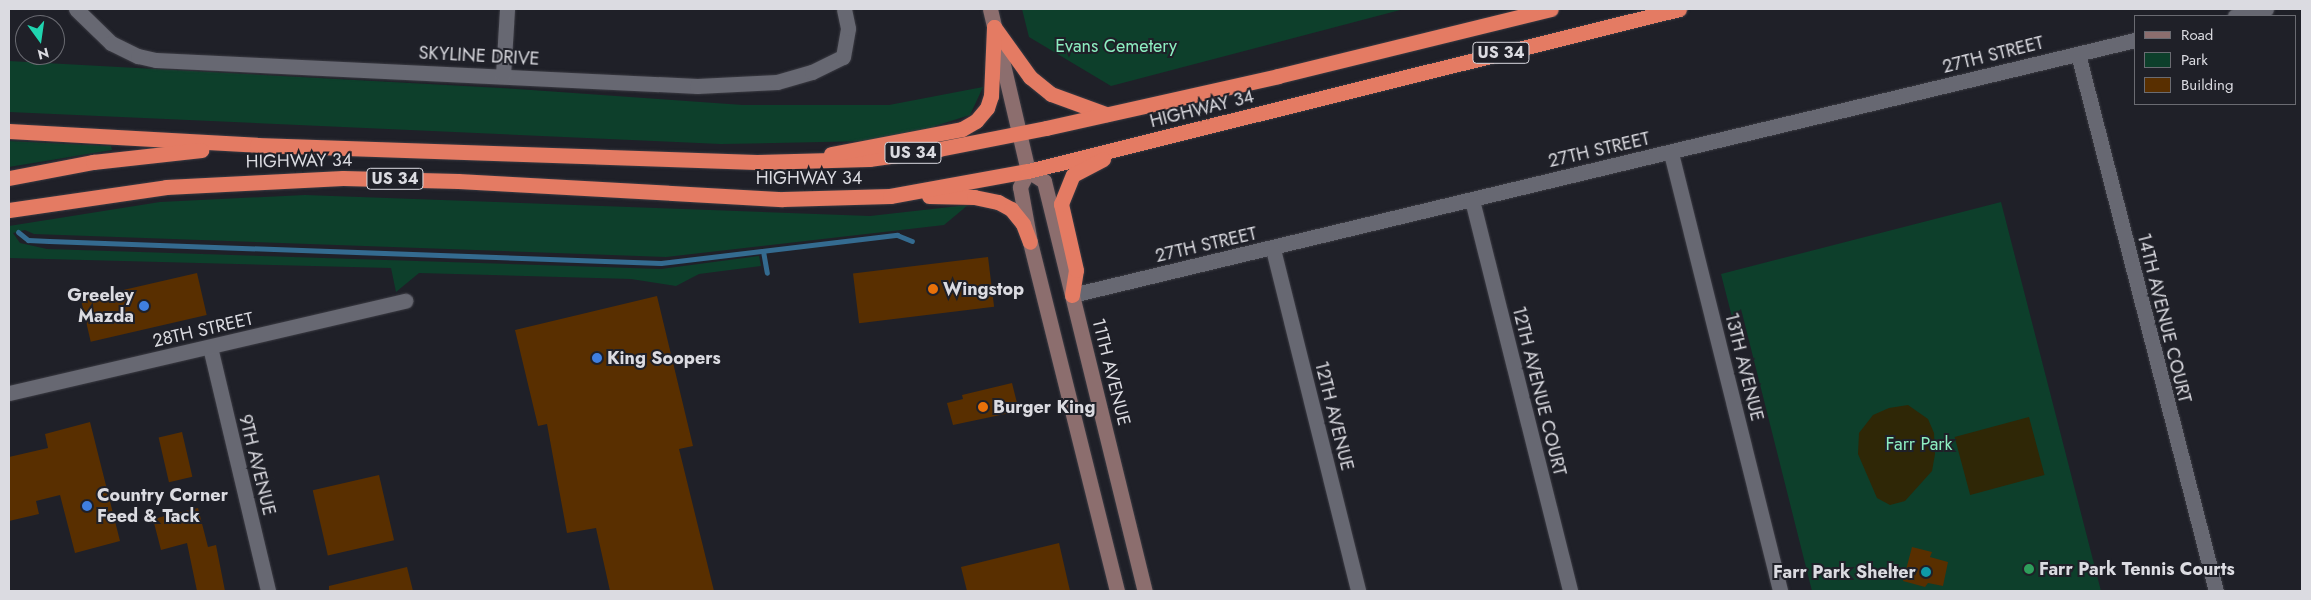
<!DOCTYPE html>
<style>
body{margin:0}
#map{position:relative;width:2311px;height:600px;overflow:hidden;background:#1f2028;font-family:Jost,sans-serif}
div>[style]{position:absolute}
.green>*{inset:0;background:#0d3f2b}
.sand>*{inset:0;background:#2f2706;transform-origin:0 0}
.stream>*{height:5px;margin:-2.5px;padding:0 2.5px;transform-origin:2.5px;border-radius:2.5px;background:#346b90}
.building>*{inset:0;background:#592f00;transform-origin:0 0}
.roads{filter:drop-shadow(0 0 1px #3b3b43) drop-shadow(0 0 1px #3b3b43)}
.street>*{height:15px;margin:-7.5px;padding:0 7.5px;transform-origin:7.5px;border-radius:7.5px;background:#676872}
.secondary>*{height:15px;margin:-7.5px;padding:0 7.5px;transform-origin:7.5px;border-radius:7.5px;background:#8c6e6e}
.highway>*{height:15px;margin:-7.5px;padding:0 7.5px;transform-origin:7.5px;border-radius:7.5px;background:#e47b63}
.dots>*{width:14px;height:14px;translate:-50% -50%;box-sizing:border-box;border:2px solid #1f2028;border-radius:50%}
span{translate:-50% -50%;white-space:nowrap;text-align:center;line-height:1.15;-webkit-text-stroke:4px #1f2028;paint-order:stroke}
.shield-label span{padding:1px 4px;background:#1f2028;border:1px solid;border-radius:4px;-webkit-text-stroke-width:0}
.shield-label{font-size:16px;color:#dbdbe1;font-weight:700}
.park-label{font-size:18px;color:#8deec1}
.street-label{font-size:18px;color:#dbdbe1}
.poi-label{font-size:18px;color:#dbdbe1;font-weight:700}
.left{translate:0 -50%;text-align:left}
.right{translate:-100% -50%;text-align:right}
.frame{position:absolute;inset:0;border:10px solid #dbdbe1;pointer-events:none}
.legend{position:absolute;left:2134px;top:15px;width:162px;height:90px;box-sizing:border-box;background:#1f2028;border:1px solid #6a6b72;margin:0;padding:6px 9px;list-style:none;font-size:15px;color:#dbdbe1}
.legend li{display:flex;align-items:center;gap:10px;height:25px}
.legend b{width:25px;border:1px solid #6a6b72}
.north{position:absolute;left:15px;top:15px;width:50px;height:50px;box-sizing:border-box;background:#1f2028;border:1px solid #6a6b72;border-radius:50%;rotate:166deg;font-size:14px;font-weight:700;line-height:20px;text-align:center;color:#dbdbe1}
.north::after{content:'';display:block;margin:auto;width:18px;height:22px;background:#20d5b0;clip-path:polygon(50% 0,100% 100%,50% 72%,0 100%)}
</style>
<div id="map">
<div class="green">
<i style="clip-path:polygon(1022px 9px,1404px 9px,1111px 86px,1029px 37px)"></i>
<i style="clip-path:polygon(9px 61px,517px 89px,743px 105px,889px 105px,983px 87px,970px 115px,935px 126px,934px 131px,870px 141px,721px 144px,9px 112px)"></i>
<i style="clip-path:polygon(9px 141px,111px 146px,112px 150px,9px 167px)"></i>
<i style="clip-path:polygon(305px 195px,870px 216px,968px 205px,944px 225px,666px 257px,34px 234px,25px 230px,13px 233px,20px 243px,47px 249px,661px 269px,759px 256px,761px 266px,699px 274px,676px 286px,631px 279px,419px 273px,396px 292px,391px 268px,9px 258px,9px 226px,160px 202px)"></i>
<i style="clip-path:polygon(2001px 202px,2101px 591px,1812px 591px,1741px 309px,1732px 317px,1721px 274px)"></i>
</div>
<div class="sand">
<i style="clip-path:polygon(1908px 405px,1928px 419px,1934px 433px,1935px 454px,1932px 471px,1905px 501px,1890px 505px,1877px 498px,1858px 454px,1859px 433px,1873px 415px,1889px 408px)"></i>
<i style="left:2029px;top:417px;width:60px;height:77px;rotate:75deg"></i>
</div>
<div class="stream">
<i style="left:18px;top:232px;width:13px;rotate:39deg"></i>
<i style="left:28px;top:240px;width:21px;rotate:3deg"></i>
<i style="left:49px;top:241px;width:612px;rotate:2.06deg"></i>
<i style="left:661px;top:263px;width:238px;rotate:-6.8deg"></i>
<i style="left:897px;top:235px;width:16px;rotate:22deg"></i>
<i style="left:763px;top:251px;width:22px;rotate:80deg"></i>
</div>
<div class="building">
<i style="left:988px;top:257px;width:50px;height:136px;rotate:83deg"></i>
<i style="left:197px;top:273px;width:43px;height:119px;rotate:77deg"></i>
<i style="clip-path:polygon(657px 296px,693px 446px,679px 449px,714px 591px,610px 591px,596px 528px,567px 533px,547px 424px,538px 426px,515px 330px)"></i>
<i style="clip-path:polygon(1012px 383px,1019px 411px,953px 425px,947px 403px,963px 399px,962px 395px)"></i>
<i style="clip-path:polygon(90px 422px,120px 541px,75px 553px,60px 495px,36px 501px,39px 514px,9px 521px,9px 457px,48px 448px,45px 434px)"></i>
<i style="left:182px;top:432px;width:46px;height:24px;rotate:77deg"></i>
<i style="left:379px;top:475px;width:67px;height:68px;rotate:77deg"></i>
<i style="clip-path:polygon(198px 508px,208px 547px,216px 545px,225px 591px,197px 591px,187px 543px,161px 550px,153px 519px)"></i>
<i style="clip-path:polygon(1059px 543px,1070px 591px,967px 591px,961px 567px)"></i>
<i style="clip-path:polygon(1912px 547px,1932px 552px,1930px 557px,1948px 562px,1943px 586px,1928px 583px,1925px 587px,1903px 581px)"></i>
<i style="clip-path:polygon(407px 567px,413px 591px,329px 591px,329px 586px)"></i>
</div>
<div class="roads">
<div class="street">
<i style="left:76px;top:9px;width:49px;rotate:44.2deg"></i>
<i style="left:111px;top:43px;width:30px;rotate:26deg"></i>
<i style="left:138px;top:56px;width:18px;rotate:13deg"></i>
<i style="left:156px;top:60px;width:542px;rotate:2.75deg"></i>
<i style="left:697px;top:86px;width:80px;rotate:-2.9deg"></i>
<i style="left:777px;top:82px;width:36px;rotate:-16deg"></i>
<i style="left:812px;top:72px;width:34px;rotate:-26deg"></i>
<i style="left:843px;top:57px;width:29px;rotate:-80deg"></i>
<i style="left:848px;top:28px;width:19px;rotate:-102deg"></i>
<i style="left:2235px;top:16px;width:32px;rotate:-13deg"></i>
<i style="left:2078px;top:54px;width:554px;rotate:75.59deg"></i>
<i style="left:503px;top:75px;width:66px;rotate:-86.5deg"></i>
<i style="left:1671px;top:153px;width:451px;rotate:76deg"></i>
<i style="left:1472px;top:200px;width:403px;rotate:75.9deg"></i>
<i style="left:1273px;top:249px;width:352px;rotate:76deg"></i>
<i style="left:1072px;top:295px;width:1093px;rotate:-13.49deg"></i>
<i style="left:210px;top:347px;width:251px;rotate:76.6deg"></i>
<i style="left:9px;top:393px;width:407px;rotate:-13.1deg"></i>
</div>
<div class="secondary">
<i style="left:990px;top:9px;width:166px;rotate:76.8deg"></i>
<i style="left:1028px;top:171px;width:18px;rotate:117deg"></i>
<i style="left:1020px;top:187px;width:56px;rotate:79.7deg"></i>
<i style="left:1030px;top:242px;width:360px;rotate:76deg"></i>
<i style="left:1028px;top:171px;width:19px;rotate:32deg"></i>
<i style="left:1044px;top:181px;width:422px;rotate:76.2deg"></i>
</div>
<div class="highway">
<i style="left:994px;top:27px;width:62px;rotate:54.2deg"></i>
<i style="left:1030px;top:77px;width:27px;rotate:39deg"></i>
<i style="left:1051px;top:94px;width:59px;rotate:20deg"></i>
<i style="left:9px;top:131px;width:248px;rotate:3.2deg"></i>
<i style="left:257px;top:145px;width:500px;rotate:1.95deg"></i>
<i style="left:757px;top:162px;width:112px;rotate:-1.5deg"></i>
<i style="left:869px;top:159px;width:71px;rotate:-8.1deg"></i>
<i style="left:939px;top:149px;width:109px;rotate:-11.1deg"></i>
<i style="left:1046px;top:128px;width:238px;rotate:-12.6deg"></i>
<i style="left:1278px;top:76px;width:281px;rotate:-13.8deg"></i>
<i style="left:831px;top:154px;width:133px;rotate:-10.8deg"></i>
<i style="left:962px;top:129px;width:16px;rotate:-30deg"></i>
<i style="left:976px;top:121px;width:17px;rotate:-50deg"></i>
<i style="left:987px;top:108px;width:13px;rotate:-72deg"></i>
<i style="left:991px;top:96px;width:69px;rotate:-87.5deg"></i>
<i style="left:9px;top:178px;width:86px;rotate:-10.8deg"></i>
<i style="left:93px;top:162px;width:109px;rotate:-6.3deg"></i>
<i style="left:929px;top:196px;width:45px;rotate:1.3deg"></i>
<i style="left:974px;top:197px;width:25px;rotate:12deg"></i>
<i style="left:998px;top:202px;width:15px;rotate:28deg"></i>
<i style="left:1011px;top:209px;width:19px;rotate:51deg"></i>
<i style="left:1023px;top:224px;width:19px;rotate:69deg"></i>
<i style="left:9px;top:210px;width:159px;rotate:-8.3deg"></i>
<i style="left:166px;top:187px;width:177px;rotate:-2.9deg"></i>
<i style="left:343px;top:178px;width:115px;rotate:1.5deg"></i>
<i style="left:458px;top:181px;width:325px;rotate:3.2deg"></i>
<i style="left:783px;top:199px;width:107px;rotate:-1.6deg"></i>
<i style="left:890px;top:196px;width:140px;rotate:-10.3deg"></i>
<i style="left:1028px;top:171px;width:671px;rotate:-13.97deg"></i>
<i style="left:1072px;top:295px;width:25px;rotate:-81deg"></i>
<i style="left:1076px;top:270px;width:68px;rotate:-102.8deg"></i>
<i style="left:1061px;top:204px;width:31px;rotate:-68deg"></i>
<i style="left:1073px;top:175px;width:34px;rotate:-28deg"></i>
</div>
</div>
<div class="dots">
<i style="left:933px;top:289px;background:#e8710a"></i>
<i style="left:144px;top:306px;background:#3f7fe0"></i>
<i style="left:597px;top:358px;background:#3f7fe0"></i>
<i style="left:983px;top:407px;background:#e8710a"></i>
<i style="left:87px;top:506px;background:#3f7fe0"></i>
<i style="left:2029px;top:569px;background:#2e9e5b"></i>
<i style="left:1926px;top:572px;background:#0f9aa8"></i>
</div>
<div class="shield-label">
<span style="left:1501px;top:53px">US 34</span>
<span style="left:913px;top:153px">US 34</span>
<span style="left:395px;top:179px">US 34</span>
</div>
<div class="park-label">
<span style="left:1116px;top:46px">Evans Cemetery</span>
<span style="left:1919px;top:444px">Farr Park</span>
</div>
<div class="street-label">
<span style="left:1993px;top:55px;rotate:-14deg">27TH STREET</span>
<span style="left:479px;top:56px;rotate:3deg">SKYLINE DRIVE</span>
<span style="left:1202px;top:109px;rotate:-14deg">HIGHWAY 34</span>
<span style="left:1599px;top:150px;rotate:-13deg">27TH STREET</span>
<span style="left:299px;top:161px;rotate:-1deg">HIGHWAY 34</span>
<span style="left:809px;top:178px">HIGHWAY 34</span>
<span style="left:1206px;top:245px;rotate:-13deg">27TH STREET</span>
<span style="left:2164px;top:318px;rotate:76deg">14TH AVENUE COURT</span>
<span style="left:203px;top:330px;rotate:-13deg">28TH STREET</span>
<span style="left:1744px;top:367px;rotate:76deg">13TH AVENUE</span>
<span style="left:1111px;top:372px;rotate:76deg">11TH AVENUE</span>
<span style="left:1539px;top:391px;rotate:76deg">12TH AVENUE COURT</span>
<span style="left:1334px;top:416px;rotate:76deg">12TH AVENUE</span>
<span style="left:257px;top:465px;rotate:76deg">9TH AVENUE</span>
</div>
<div class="poi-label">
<span class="left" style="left:943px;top:289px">Wingstop</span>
<span class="right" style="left:134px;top:306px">Greeley<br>Mazda</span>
<span class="left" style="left:607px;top:358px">King Soopers</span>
<span class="left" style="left:993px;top:407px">Burger King</span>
<span class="left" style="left:97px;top:506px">Country Corner<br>Feed &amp; Tack</span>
<span class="left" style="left:2039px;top:569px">Farr Park Tennis Courts</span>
<span class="right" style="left:1916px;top:572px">Farr Park Shelter</span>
</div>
<div class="frame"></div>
<ul class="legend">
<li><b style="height:6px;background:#8c6e6e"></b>Road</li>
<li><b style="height:14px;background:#0d3f2b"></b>Park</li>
<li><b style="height:14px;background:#592f00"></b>Building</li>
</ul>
<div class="north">N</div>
</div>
